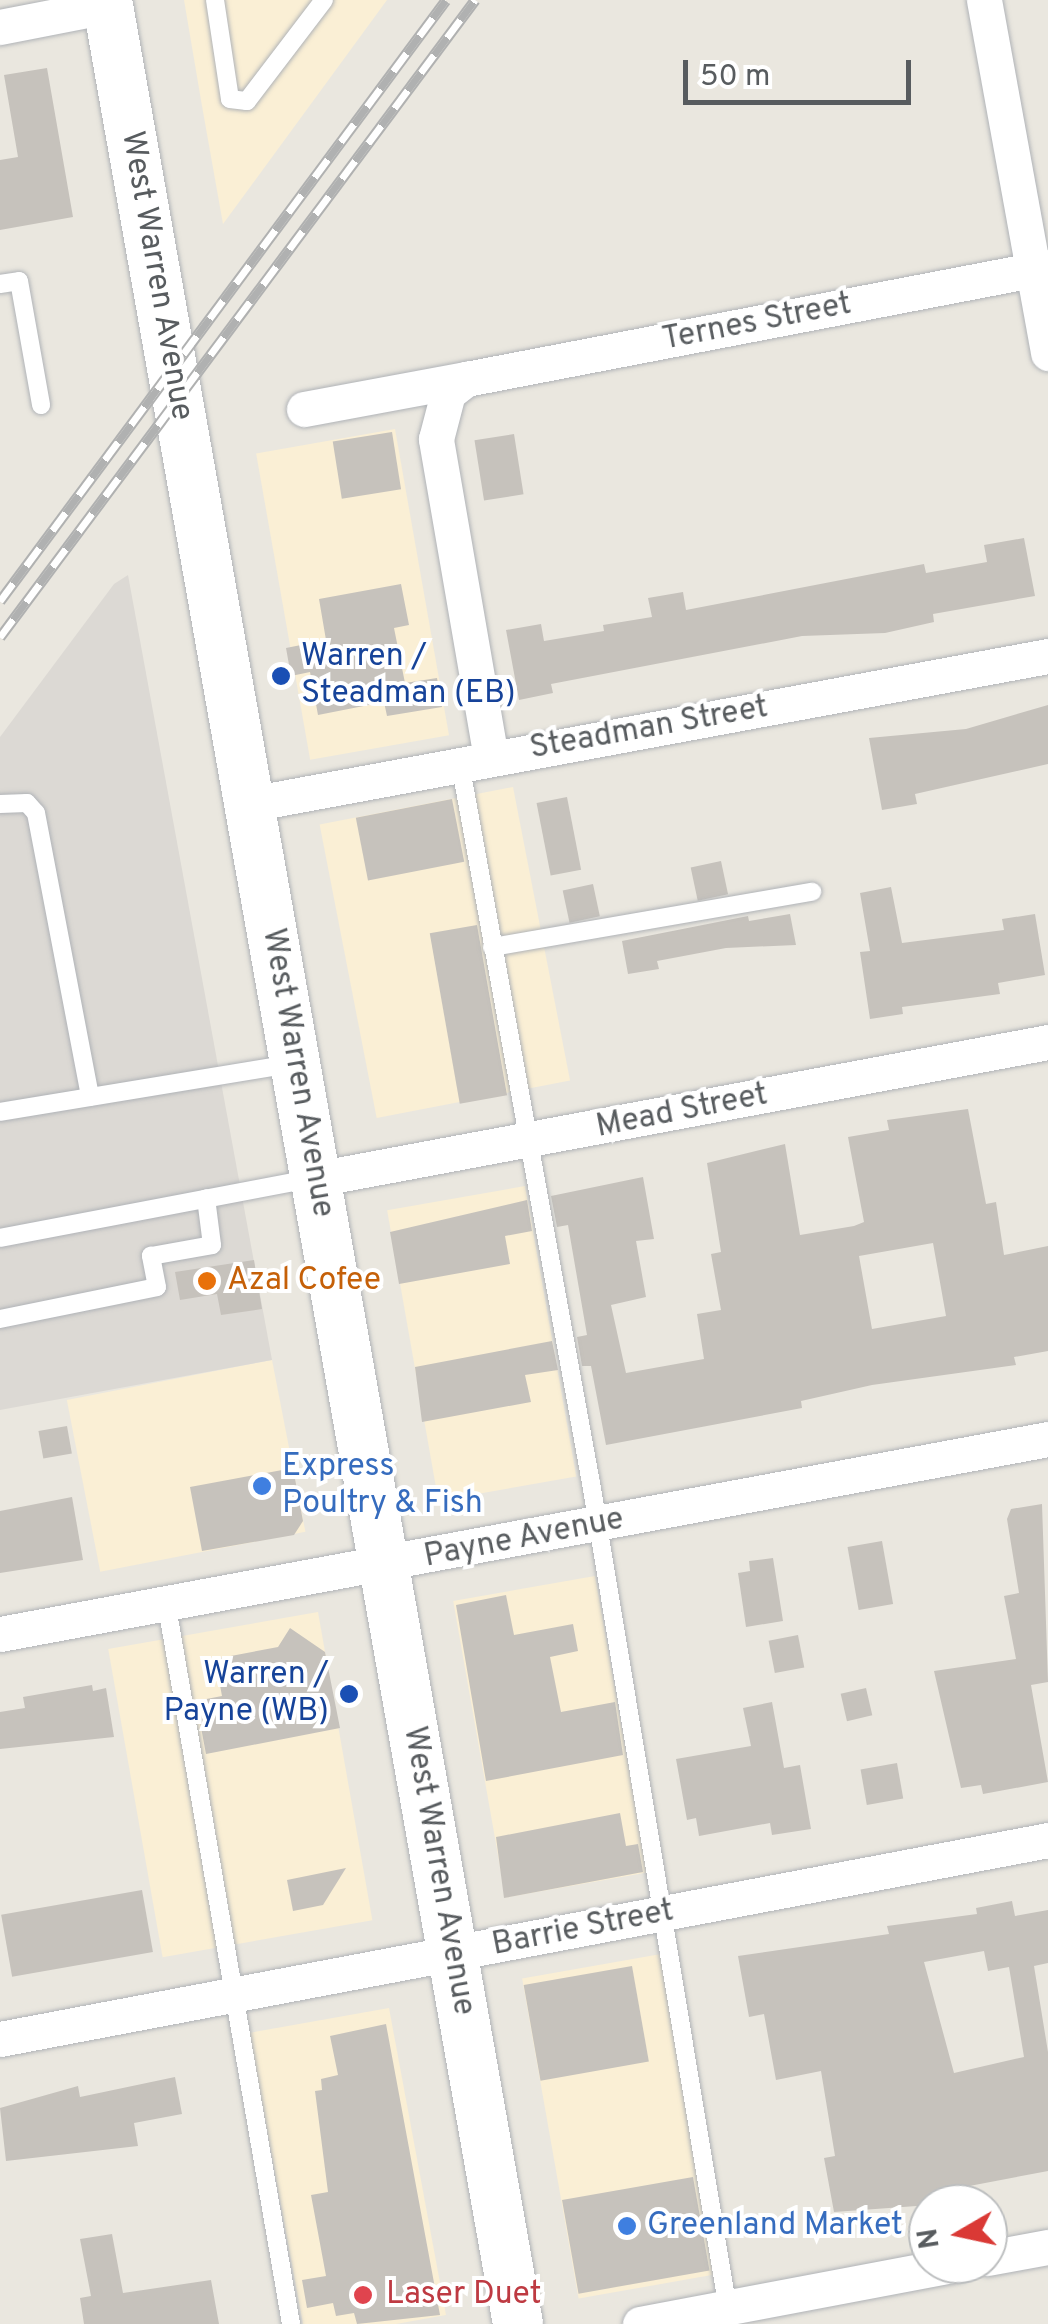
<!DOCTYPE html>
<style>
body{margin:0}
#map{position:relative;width:1048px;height:2324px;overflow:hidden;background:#eae7df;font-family:Overpass,sans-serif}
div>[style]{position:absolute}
.commercial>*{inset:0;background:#faefd5;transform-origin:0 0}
.industrial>*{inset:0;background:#dcd9d4}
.building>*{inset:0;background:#c6c2bc;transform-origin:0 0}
.roads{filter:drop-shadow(0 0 2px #b0b3b7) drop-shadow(0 0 2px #b0b3b7)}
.service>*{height:18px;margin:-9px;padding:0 9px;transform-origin:9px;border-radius:9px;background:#fff}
.minor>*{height:35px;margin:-17.5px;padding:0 17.5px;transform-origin:17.5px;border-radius:17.5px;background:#fff}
.secondary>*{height:50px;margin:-25px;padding:0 25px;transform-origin:25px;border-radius:25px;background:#fff}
.rail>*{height:11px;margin-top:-5.5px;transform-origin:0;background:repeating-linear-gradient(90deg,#fff 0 22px,#b0b1b1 0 44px);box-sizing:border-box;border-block:2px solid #b0b1b1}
.dots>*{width:28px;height:28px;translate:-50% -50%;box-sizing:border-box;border:5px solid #fff;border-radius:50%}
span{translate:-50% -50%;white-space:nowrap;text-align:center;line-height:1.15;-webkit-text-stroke:8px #fff;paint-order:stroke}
.street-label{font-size:32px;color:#585c5f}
.transit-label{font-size:32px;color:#164399}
.left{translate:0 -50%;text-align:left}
.right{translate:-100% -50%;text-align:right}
.food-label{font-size:32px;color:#c56008}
.shop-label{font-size:32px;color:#366cbe}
.health-label{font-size:32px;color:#be3a42}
.north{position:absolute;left:908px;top:2184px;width:100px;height:100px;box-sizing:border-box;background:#fff;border:2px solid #bcbebf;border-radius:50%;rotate:261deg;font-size:28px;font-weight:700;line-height:40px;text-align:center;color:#585c5f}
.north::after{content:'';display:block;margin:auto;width:35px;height:45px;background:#da3935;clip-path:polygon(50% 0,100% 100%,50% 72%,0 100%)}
.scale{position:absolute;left:683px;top:60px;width:228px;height:45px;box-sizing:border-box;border:5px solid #585c5f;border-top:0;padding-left:12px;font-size:30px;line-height:35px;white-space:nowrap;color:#585c5f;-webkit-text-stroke:8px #fff;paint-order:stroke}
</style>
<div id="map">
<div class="commercial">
<i style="clip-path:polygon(184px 0,387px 0,223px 224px,202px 106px)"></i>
<i style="left:395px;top:429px;width:311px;height:141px;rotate:80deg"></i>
<i style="left:513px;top:787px;width:299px;height:197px;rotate:79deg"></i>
<i style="left:525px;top:1186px;width:295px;height:140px;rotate:80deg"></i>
<i style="left:272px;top:1360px;width:175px;height:209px;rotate:79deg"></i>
<i style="left:595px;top:1576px;width:301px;height:144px;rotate:80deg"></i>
<i style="left:318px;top:1612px;width:313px;height:213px;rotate:80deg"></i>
<i style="left:661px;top:1954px;width:325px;height:141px;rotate:80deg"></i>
<i style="clip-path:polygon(389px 2008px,446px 2315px,396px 2324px,303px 2324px,249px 2033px)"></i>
</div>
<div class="industrial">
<i style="clip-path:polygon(128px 575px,272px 1360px,0 1410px,0 737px,114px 584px)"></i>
</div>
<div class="building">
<i style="clip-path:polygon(47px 68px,73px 217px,0 230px,0 160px,18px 157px,4px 75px)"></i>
<i style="left:392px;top:432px;width:58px;height:60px;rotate:81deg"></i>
<i style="left:514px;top:434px;width:61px;height:40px;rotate:81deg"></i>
<i style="clip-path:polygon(1024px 538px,1035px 596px,933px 614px,934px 622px,885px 633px,802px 636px,551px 684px,553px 693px,519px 700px,506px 630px,541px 624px,544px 641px,604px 631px,603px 625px,652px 617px,648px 598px,683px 592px,686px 610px,924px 564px,926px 573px,987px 562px,984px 545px)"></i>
<i style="clip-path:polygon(401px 584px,409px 625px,394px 628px,405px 683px,437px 678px,442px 707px,387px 716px,384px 702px,318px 715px,310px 672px,291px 676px,286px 648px,326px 640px,319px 599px)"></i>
<i style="clip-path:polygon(1048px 705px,1048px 764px,915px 794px,917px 804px,882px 810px,869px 738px,966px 729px)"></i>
<i style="left:567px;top:797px;width:74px;height:31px;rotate:79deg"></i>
<i style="left:452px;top:799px;width:64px;height:98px;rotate:79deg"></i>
<i style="left:721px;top:861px;width:34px;height:31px;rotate:78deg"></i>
<i style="left:593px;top:884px;width:33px;height:31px;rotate:78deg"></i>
<i style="clip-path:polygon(891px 887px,902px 943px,1004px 930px,1002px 919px,1035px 914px,1045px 975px,998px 983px,1000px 994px,902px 1007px,903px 1014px,870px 1019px,860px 952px,870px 951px,860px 893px)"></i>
<i style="clip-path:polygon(790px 914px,796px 945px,726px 948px,657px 961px,659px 969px,628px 974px,622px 941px,748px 916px,749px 921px)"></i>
<i style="left:477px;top:925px;width:173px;height:48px;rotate:80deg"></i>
<i style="clip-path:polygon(evenodd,968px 1109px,986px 1204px,996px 1202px,1004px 1255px,1048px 1246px,1048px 1351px,1014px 1357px,1016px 1365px,872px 1385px,801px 1401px,802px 1408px,606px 1445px,591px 1366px,582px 1366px,577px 1337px,587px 1335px,568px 1225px,557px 1227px,551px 1196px,643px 1177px,654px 1239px,636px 1241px,646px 1297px,611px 1305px,626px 1373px,704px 1359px,697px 1314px,721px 1310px,711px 1254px,721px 1252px,707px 1163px,785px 1144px,800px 1235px,854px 1226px,864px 1222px,848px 1137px,889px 1130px,887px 1120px,968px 1109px,933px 1243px,946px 1316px,872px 1329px,859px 1256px,933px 1243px)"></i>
<i style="clip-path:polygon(527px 1200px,532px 1231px,505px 1236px,510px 1264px,399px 1284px,390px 1232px)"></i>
<i style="clip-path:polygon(254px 1260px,262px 1309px,221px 1315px,217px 1294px,180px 1300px,175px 1272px)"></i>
<i style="clip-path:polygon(552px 1341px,558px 1370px,525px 1375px,531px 1402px,422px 1422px,415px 1367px)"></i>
<i style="left:67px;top:1426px;width:28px;height:29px;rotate:80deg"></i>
<i style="clip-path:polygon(293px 1468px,303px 1521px,294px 1535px,202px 1551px,190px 1487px)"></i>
<i style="clip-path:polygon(72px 1497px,83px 1560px,0 1573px,0 1511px)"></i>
<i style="clip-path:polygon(1042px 1504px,1048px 1682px,1031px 1685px,1048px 1782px,983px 1794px,981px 1785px,961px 1788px,934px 1671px,1016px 1659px,1004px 1596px,1019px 1593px,1007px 1519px,1011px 1509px)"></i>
<i style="left:882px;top:1541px;width:64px;height:35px;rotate:80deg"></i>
<i style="clip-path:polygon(773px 1558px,783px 1621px,746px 1627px,738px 1573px,750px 1571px,749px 1561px)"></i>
<i style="clip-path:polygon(506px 1595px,514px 1635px,573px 1624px,578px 1651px,550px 1657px,561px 1712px,615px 1702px,623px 1755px,486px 1781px,456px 1605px)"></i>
<i style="clip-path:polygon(290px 1628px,325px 1652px,340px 1728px,206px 1754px,196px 1701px,222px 1696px,215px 1659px,278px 1647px)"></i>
<i style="left:798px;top:1635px;width:33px;height:30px;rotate:79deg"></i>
<i style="clip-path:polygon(92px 1685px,93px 1691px,106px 1688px,114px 1737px,0 1749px,0 1712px,25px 1708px,23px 1697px)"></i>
<i style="left:866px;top:1688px;width:28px;height:26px;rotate:77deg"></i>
<i style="clip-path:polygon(772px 1702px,784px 1768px,800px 1765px,811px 1829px,772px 1835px,770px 1823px,699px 1836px,696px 1818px,687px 1820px,676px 1759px,751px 1746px,743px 1708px)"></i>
<i style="left:897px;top:1763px;width:36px;height:37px;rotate:80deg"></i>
<i style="clip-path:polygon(620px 1813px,626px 1846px,638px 1844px,643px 1872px,504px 1898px,496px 1837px)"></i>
<i style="clip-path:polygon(346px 1868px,323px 1905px,293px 1911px,287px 1880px)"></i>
<i style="left:142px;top:1890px;width:63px;height:143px;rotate:80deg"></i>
<i style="clip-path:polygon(evenodd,1012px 1901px,1015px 1916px,1048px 1910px,1048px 1963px,1034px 1966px,1048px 2052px,1048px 2171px,964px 2187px,942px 2194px,944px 2204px,834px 2212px,824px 2158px,835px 2156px,821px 2071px,776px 2080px,764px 2014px,749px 2017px,738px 1956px,889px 1934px,887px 1926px,977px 1914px,976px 1908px,1012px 1901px,984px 1951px,988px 1971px,1009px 1967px,1024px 2057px,954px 2073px,924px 1962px,984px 1951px)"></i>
<i style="left:632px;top:1966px;width:97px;height:110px;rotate:80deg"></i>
<i style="clip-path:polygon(386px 2024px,440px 2315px,357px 2324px,354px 2313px,336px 2316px,333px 2303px,307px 2308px,302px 2280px,326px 2276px,311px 2195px,328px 2192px,315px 2091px,322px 2090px,321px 2079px,338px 2075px,330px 2036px)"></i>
<i style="clip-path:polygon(175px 2077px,182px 2114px,134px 2123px,138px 2146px,6px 2161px,0 2108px,78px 2086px,80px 2097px)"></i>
<i style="left:693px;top:2177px;width:95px;height:133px;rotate:80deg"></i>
<i style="clip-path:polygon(112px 2234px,123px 2293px,211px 2280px,219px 2324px,84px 2324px,80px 2298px,91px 2296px,80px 2239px)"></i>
</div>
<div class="roads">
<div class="service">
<i style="left:215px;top:0;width:100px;rotate:81.4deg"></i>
<i style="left:230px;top:99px;width:17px;rotate:7deg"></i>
<i style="left:247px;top:101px;width:127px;rotate:-52.7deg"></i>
<i style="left:0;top:284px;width:19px;rotate:-9deg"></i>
<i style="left:19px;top:281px;width:126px;rotate:79.9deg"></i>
<i style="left:460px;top:763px;width:732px;rotate:79.69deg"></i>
<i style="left:591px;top:1483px;width:838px;rotate:80.59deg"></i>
<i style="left:0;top:804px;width:27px;rotate:-2deg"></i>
<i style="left:27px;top:803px;width:13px;rotate:48deg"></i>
<i style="left:36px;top:813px;width:289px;rotate:79.2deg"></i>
<i style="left:492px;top:947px;width:325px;rotate:-9.8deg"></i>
<i style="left:0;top:1112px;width:294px;rotate:-9.4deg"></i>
<i style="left:0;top:1238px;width:316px;rotate:-10.8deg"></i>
<i style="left:0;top:1319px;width:160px;rotate:-11.5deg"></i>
<i style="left:157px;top:1287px;width:32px;rotate:-101deg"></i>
<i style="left:151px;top:1256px;width:62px;rotate:-10.2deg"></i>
<i style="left:212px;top:1245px;width:47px;rotate:-97.3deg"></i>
<i style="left:166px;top:1601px;width:734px;rotate:80.19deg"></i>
</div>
<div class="minor">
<i style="left:984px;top:0;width:359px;rotate:79.7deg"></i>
<i style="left:0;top:27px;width:110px;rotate:-11deg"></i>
<i style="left:304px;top:409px;width:165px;rotate:-10.5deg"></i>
<i style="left:491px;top:758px;width:324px;rotate:-99.8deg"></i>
<i style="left:436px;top:439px;width:48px;rotate:-75.4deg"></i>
<i style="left:448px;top:393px;width:23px;rotate:-38deg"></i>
<i style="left:466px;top:379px;width:593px;rotate:-10.89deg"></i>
<i style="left:250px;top:804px;width:812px;rotate:-10.51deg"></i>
<i style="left:316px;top:1179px;width:745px;rotate:-10.6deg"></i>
<i style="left:0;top:1634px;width:1066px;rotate:-10.54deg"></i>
<i style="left:0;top:2039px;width:1067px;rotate:-10.75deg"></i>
<i style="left:988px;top:2258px;width:61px;rotate:-10.4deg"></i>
<i style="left:640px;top:2324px;width:323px;rotate:-10.7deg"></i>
</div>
<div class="secondary">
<i style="left:107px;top:0;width:2360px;rotate:79.97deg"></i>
</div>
</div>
<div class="rail">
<i style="left:0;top:601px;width:748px;rotate:-53.42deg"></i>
<i style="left:0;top:637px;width:795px;rotate:-53.29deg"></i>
</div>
<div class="dots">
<i style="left:281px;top:676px;background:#1a4fb4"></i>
<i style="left:207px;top:1281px;background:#e8710a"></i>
<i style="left:262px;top:1486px;background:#3f7fe0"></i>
<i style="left:349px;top:1694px;background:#1a4fb4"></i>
<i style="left:627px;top:2226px;background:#3f7fe0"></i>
<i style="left:363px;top:2295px;background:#e0444e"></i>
</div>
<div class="street-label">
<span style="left:156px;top:276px;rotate:80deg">West Warren Avenue</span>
<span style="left:757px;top:323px;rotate:-11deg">Ternes Street</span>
<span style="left:649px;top:729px;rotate:-10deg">Steadman Street</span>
<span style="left:297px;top:1073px;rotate:80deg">West Warren Avenue</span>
<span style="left:682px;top:1112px;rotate:-11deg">Mead Street</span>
<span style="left:524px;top:1539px;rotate:-11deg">Payne Avenue</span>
<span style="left:438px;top:1871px;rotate:80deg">West Warren Avenue</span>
<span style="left:583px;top:1929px;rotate:-11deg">Barrie Street</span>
</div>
<div class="transit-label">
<span class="left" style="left:301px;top:676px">Warren /<br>Steadman (EB)</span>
<span class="right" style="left:329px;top:1694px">Warren /<br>Payne (WB)</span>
</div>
<div class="food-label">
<span class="left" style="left:227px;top:1281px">Azal Cofee</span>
</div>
<div class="shop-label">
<span class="left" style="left:282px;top:1486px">Express<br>Poultry &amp; Fish</span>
<span class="left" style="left:647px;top:2226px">Greenland Market</span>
</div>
<div class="health-label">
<span class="left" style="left:386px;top:2295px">Laser Duet</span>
</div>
<div class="north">N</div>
<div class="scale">50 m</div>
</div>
